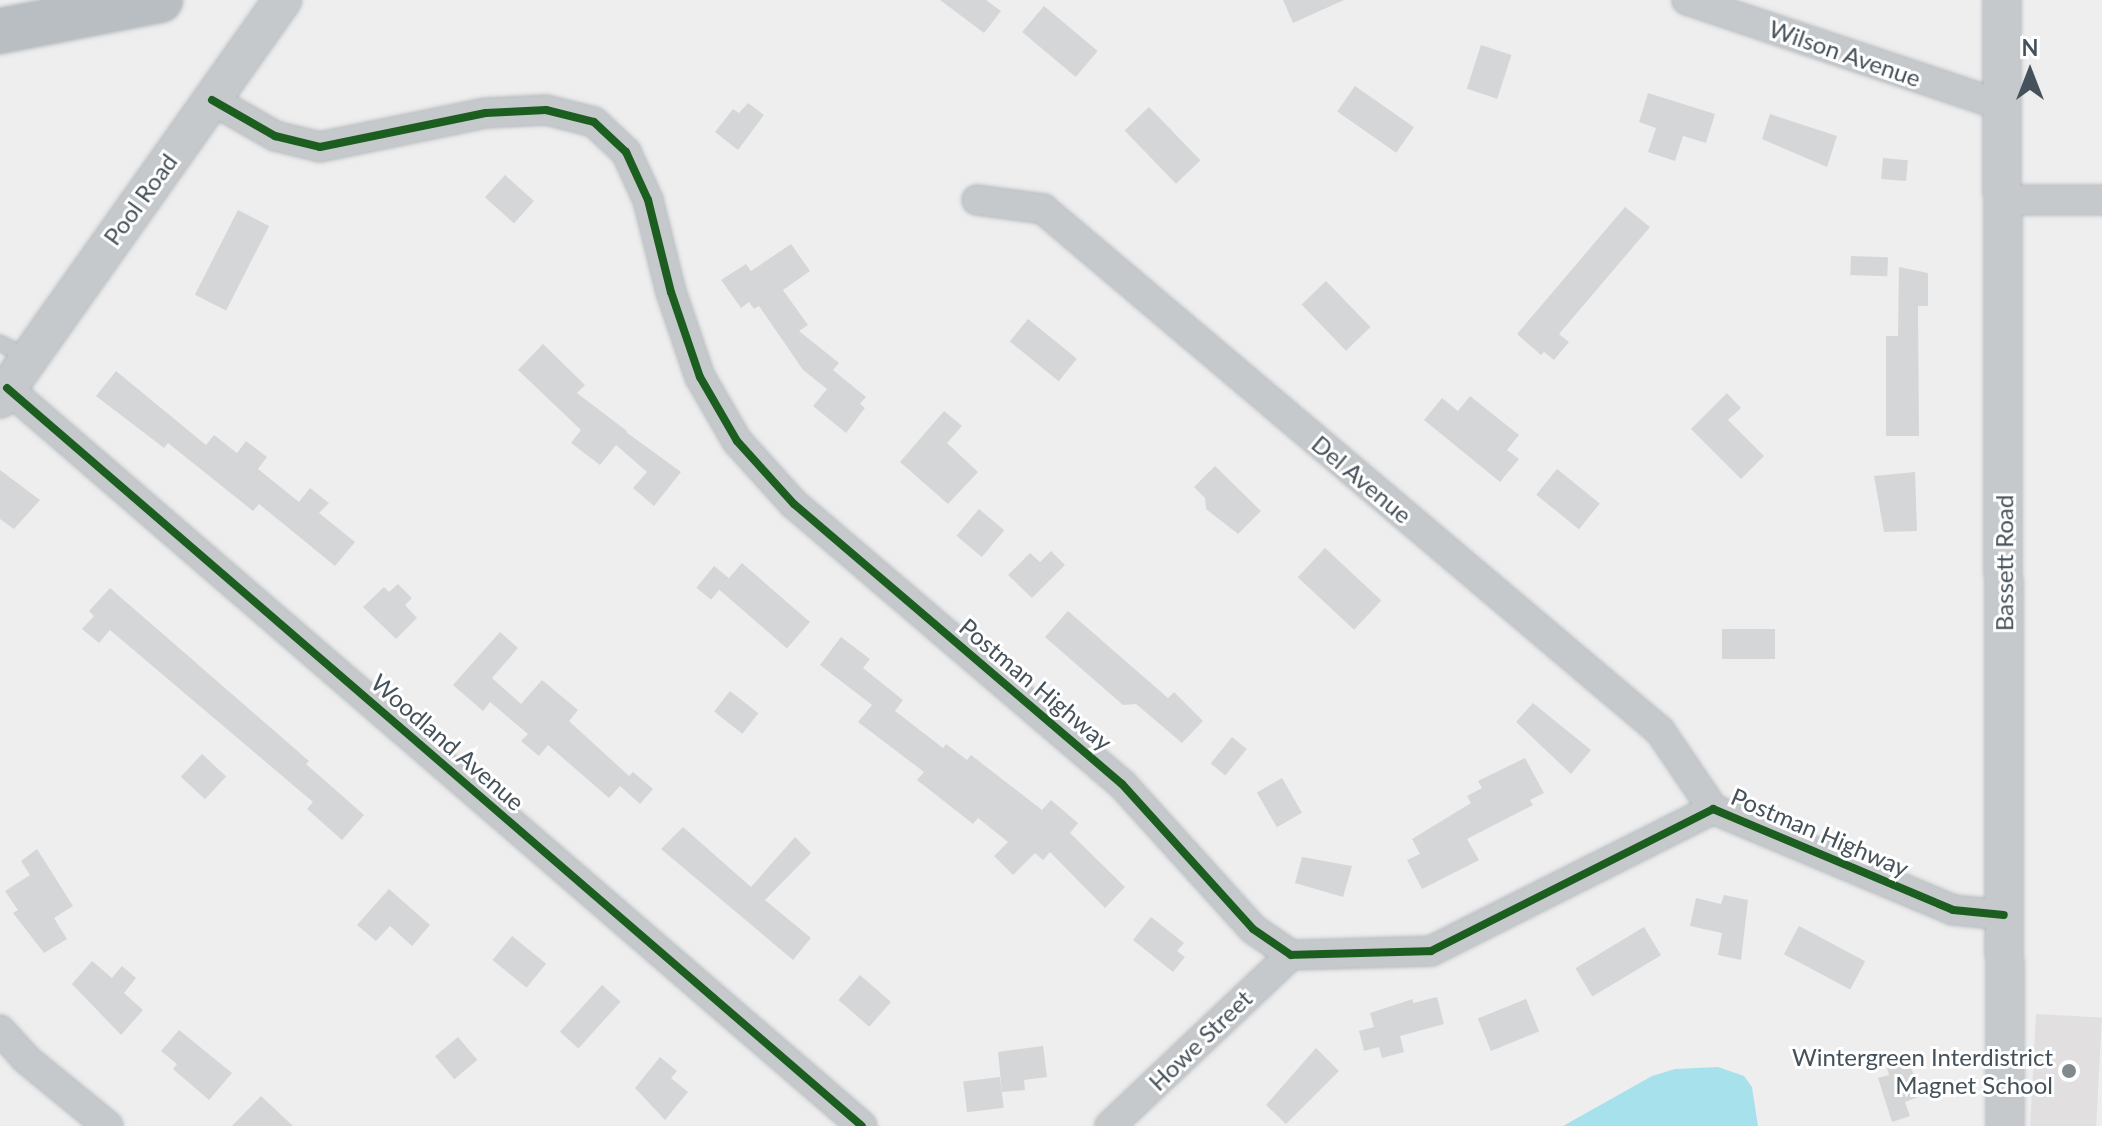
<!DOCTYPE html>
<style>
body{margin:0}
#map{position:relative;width:2102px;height:1126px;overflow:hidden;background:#efeeee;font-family:Lato,sans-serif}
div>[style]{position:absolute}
.education>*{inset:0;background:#e1dfe0;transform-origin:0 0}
.water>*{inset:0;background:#a7e2ec}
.building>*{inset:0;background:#d5d6d7;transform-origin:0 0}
.roads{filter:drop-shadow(0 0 2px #b3b9be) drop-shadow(0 0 2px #b3b9be)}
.service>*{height:14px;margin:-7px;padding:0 7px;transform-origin:7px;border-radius:7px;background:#c6c9cb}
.minor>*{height:28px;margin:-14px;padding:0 14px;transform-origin:14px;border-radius:14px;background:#c6c9cb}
.tertiary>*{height:36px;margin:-18px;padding:0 18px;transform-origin:18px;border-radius:18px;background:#c6c9cb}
.motorway>*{height:44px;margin:-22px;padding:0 22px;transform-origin:22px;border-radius:22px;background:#b9bec2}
.cycleway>*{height:8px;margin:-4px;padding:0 4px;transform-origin:4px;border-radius:4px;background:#1b5e20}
.dots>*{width:22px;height:22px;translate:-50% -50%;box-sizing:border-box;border:4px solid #fff;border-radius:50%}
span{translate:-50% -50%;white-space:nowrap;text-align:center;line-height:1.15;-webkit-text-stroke:6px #fff;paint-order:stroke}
.street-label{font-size:24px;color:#46525b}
.poi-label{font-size:24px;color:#46525b}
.right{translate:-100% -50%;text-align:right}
.north{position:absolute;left:1990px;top:32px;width:80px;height:80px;-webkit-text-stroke:6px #fff;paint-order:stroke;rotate:0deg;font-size:22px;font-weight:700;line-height:32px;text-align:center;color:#46525b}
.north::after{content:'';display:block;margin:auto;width:28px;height:36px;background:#46525b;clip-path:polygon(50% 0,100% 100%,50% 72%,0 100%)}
</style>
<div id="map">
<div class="education">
<i style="left:2036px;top:1014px;width:66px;height:112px;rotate:3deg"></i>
</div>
<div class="water">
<i style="clip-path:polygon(1718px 1067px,1744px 1076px,1752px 1087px,1758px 1126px,1563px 1126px,1652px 1076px,1675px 1069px)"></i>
</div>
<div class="building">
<i style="clip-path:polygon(940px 0,986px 0,1001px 11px,984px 33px)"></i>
<i style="clip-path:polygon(1283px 0,1344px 0,1293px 23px)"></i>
<i style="left:1044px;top:6px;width:70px;height:34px;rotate:40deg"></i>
<i style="left:1481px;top:45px;width:32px;height:46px;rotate:18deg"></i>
<i style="left:1355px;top:86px;width:72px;height:31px;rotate:35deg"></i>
<i style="clip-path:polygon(1648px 93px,1715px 114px,1706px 143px,1683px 136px,1675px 161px,1648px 152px,1656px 128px,1639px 122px)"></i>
<i style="clip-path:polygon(748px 103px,764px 115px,738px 150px,715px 132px,733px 109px,739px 113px)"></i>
<i style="left:1149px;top:107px;width:74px;height:34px;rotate:46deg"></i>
<i style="clip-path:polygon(1770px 114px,1837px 136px,1827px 167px,1762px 139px)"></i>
<i style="left:1883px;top:158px;width:25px;height:21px;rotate:5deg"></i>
<i style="left:505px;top:175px;width:39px;height:30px;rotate:42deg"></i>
<i style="clip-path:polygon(1625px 207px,1650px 227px,1559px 334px,1569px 342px,1554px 360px,1544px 352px,1541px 355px,1517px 334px)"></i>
<i style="left:238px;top:210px;width:35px;height:95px;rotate:27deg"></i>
<i style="clip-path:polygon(791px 244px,810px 271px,783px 290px,808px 325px,799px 331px,839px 363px,833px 370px,866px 397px,860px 404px,865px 408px,846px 433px,813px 406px,827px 389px,803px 370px,759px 306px,754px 309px,749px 302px,741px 308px,721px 280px,746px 264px,751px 271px)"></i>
<i style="left:1851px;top:256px;width:37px;height:19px;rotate:2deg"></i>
<i style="clip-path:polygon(1899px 267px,1928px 273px,1928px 306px,1918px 306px,1919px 436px,1886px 436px,1886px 336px,1898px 336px)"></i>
<i style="left:1326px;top:281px;width:64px;height:34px;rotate:46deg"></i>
<i style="left:1028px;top:319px;width:63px;height:29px;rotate:39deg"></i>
<i style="clip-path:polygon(543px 344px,585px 385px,577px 393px,627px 431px,623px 436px,626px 432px,681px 472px,654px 506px,633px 488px,647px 472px,616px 445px,600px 465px,571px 443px,581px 430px,518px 370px)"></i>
<i style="clip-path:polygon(116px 371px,206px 445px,214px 435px,237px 453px,246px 441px,267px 457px,258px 469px,299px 502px,310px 488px,329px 503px,319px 513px,355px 542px,335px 566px,259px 504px,253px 511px,168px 443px,164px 448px,96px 396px)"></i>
<i style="clip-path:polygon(1727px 393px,1741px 408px,1728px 420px,1764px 456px,1741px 479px,1691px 429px)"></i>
<i style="clip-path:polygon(1470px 396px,1519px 435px,1507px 450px,1519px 459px,1500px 482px,1424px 420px,1442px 398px,1458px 411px)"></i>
<i style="clip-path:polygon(944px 411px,962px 426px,947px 443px,978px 472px,948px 504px,900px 462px)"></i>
<i style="clip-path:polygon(1215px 466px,1261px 511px,1238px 534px,1206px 509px,1205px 498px,1194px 487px)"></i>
<i style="left:1557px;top:469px;width:55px;height:33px;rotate:39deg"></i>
<i style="clip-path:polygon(0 470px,40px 500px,14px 529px,0 519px)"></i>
<i style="clip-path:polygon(1915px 472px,1917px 531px,1884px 532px,1874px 476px)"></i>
<i style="left:979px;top:509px;width:33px;height:35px;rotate:40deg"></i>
<i style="left:1325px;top:548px;width:77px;height:40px;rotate:43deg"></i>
<i style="clip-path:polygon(1051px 551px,1065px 565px,1032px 598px,1008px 575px,1030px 553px,1040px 562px)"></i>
<i style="left:742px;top:563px;width:90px;height:35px;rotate:41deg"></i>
<i style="left:714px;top:566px;width:19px;height:28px;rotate:39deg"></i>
<i style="clip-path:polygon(398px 584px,412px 598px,405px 605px,417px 618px,396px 639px,363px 607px,384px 587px,389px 592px)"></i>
<i style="clip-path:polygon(110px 588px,309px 761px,306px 764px,364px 815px,342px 840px,307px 809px,313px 802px,110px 630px,99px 643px,82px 629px,94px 616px,89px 611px)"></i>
<i style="clip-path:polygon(1068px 611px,1168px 698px,1174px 692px,1203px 721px,1182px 743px,1136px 704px,1123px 705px,1045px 637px)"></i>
<i style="left:1722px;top:629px;width:53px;height:30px"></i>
<i style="clip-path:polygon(500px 632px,518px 648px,492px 678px,521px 704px,542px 680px,578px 710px,569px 721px,629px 776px,633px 772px,653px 789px,640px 804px,620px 786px,609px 798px,548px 745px,539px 756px,521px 741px,528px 734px,490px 702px,483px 711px,453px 685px)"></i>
<i style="clip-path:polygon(841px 637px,870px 659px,863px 668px,903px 700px,895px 711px,943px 748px,946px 744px,967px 760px,971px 755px,1042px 810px,1051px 800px,1078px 823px,1070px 833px,1125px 887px,1105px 908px,1050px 852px,1043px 860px,1035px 853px,1013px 875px,994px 856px,1008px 842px,978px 818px,973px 824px,917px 780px,924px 772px,858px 722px,872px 705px,820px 665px)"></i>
<i style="left:730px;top:691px;width:36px;height:26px;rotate:38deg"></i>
<i style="clip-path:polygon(1533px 703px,1591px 750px,1571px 774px,1516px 722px)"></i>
<i style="left:1232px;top:737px;width:19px;height:34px;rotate:39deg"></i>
<i style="left:202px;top:754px;width:33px;height:31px;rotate:43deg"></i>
<i style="clip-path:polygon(1525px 758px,1544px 793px,1530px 800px,1533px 805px,1467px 839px,1479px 860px,1422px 889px,1407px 860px,1420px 854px,1412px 839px,1471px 803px,1467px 796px,1482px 788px,1478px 781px)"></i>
<i style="left:1282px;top:778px;width:40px;height:29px;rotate:60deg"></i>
<i style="clip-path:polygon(683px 827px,751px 887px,795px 837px,811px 853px,765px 900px,811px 938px,793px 960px,661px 849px)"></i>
<i style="clip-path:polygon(37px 849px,73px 906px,54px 918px,67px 939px,44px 953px,13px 913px,18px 910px,5px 891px,30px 875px,21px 861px)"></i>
<i style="clip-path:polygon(1302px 857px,1352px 866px,1343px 897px,1295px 883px)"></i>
<i style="clip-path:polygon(389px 889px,430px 925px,412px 946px,390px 926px,376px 941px,357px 925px)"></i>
<i style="clip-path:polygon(1724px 895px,1748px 900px,1741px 960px,1718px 955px,1722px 933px,1690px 926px,1696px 898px,1721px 904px)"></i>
<i style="clip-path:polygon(1151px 917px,1184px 943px,1177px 951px,1185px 957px,1173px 972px,1133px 940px)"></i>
<i style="left:1799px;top:926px;width:75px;height:32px;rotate:28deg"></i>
<i style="left:1644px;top:927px;width:33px;height:80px;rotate:59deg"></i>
<i style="left:512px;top:936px;width:44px;height:31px;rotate:39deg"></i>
<i style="clip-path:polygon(92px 961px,112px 978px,122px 966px,136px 978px,124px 993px,143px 1010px,121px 1035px,72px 984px)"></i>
<i style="left:860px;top:975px;width:41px;height:33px;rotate:41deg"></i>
<i style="left:602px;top:985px;width:25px;height:63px;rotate:42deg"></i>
<i style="clip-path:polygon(1437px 997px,1444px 1024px,1400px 1036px,1404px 1052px,1382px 1058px,1379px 1047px,1364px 1051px,1359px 1031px,1374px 1027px,1370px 1013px,1413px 999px,1413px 1003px)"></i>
<i style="left:1526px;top:999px;width:35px;height:52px;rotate:68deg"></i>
<i style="clip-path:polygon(179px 1030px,232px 1073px,209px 1100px,173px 1069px,177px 1064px,161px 1051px)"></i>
<i style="left:458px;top:1037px;width:30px;height:30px;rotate:50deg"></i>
<i style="clip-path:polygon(1043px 1046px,1047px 1077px,1024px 1080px,1025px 1090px,1002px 1092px,998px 1052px)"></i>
<i style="clip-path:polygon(1316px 1048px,1339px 1071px,1286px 1124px,1266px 1105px)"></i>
<i style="clip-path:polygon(660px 1057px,677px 1071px,671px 1078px,688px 1092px,665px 1120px,635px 1088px)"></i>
<i style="clip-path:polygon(1909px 1061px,1921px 1096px,1905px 1102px,1910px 1116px,1892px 1122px,1878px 1078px,1889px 1075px,1887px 1068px)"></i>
<i style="left:1000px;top:1077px;width:31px;height:37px;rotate:83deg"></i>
<i style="clip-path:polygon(261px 1096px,293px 1126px,232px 1126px)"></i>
</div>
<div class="roads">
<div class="service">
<i style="left:0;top:343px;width:32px;rotate:28deg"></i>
</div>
<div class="minor">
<i style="left:1687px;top:0;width:333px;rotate:18.5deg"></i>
<i style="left:212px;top:100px;width:73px;rotate:29.7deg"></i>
<i style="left:275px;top:136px;width:46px;rotate:13.7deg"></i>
<i style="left:320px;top:147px;width:169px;rotate:-11.6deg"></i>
<i style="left:486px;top:113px;width:60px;rotate:-2.9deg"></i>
<i style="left:546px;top:110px;width:49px;rotate:14deg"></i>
<i style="left:594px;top:122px;width:44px;rotate:43.2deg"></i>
<i style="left:626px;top:152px;width:53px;rotate:65.4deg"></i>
<i style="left:648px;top:200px;width:95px;rotate:76deg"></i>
<i style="left:671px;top:292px;width:90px;rotate:71.2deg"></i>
<i style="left:700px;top:377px;width:74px;rotate:60deg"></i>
<i style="left:737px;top:441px;width:85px;rotate:47.9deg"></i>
<i style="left:794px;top:504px;width:431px;rotate:40.5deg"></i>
<i style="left:1122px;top:784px;width:195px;rotate:47.9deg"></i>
<i style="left:1253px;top:929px;width:46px;rotate:34.4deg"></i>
<i style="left:1291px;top:955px;width:140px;rotate:-1.6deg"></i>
<i style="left:1431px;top:951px;width:316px;rotate:-26.7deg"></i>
<i style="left:1713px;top:809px;width:260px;rotate:22.8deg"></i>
<i style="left:1953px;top:910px;width:51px;rotate:5.6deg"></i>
<i style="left:977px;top:200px;width:67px;rotate:7.8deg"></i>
<i style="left:1043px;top:209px;width:808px;rotate:40.23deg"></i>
<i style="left:1660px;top:731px;width:94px;rotate:55.8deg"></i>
<i style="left:2005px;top:200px;width:97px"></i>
<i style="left:7px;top:388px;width:1129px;rotate:40.8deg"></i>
<i style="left:0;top:1030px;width:39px;rotate:48deg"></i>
<i style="left:26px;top:1059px;width:106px;rotate:39.3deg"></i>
<i style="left:1110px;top:1126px;width:249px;rotate:-43.4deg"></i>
</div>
<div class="tertiary">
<i style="left:2002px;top:0;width:1126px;rotate:89.85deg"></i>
<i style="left:0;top:399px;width:489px;rotate:-54.7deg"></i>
</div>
<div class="motorway">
<i style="left:0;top:31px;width:163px;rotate:-11deg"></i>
</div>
</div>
<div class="cycleway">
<i style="left:212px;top:100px;width:73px;rotate:29.7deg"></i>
<i style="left:275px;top:136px;width:46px;rotate:13.7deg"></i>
<i style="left:320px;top:147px;width:169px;rotate:-11.6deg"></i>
<i style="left:486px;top:113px;width:60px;rotate:-2.9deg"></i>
<i style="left:546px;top:110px;width:49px;rotate:14deg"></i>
<i style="left:594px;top:122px;width:44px;rotate:43.2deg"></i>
<i style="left:626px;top:152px;width:53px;rotate:65.4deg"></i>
<i style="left:648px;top:200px;width:95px;rotate:76deg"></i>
<i style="left:671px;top:292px;width:90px;rotate:71.2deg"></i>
<i style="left:700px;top:377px;width:74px;rotate:60deg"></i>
<i style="left:737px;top:441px;width:85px;rotate:47.9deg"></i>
<i style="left:794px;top:504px;width:431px;rotate:40.5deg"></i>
<i style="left:1122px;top:784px;width:195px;rotate:47.9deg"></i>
<i style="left:1253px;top:929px;width:46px;rotate:34.4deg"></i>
<i style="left:1291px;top:955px;width:140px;rotate:-1.6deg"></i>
<i style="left:1431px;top:951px;width:316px;rotate:-26.7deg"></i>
<i style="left:1713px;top:809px;width:260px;rotate:22.8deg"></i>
<i style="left:1953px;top:910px;width:51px;rotate:5.6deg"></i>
<i style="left:7px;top:388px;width:1129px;rotate:40.8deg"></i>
</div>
<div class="dots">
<i style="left:2069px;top:1071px;background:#81898e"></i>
</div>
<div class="street-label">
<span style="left:1845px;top:53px;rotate:19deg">Wilson Avenue</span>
<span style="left:140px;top:199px;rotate:-54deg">Pool Road</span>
<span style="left:1362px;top:479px;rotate:40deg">Del Avenue</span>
<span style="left:2004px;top:563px;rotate:-90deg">Bassett Road</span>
<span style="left:1036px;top:684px;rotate:40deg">Postman Highway</span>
<span style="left:448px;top:742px;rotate:41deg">Woodland Avenue</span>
<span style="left:1820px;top:832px;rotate:23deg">Postman Highway</span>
<span style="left:1200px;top:1040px;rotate:-44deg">Howe Street</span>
</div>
<div class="poi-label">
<span class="right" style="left:2053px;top:1071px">Wintergreen Interdistrict<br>Magnet School</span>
</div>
<div class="north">N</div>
</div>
